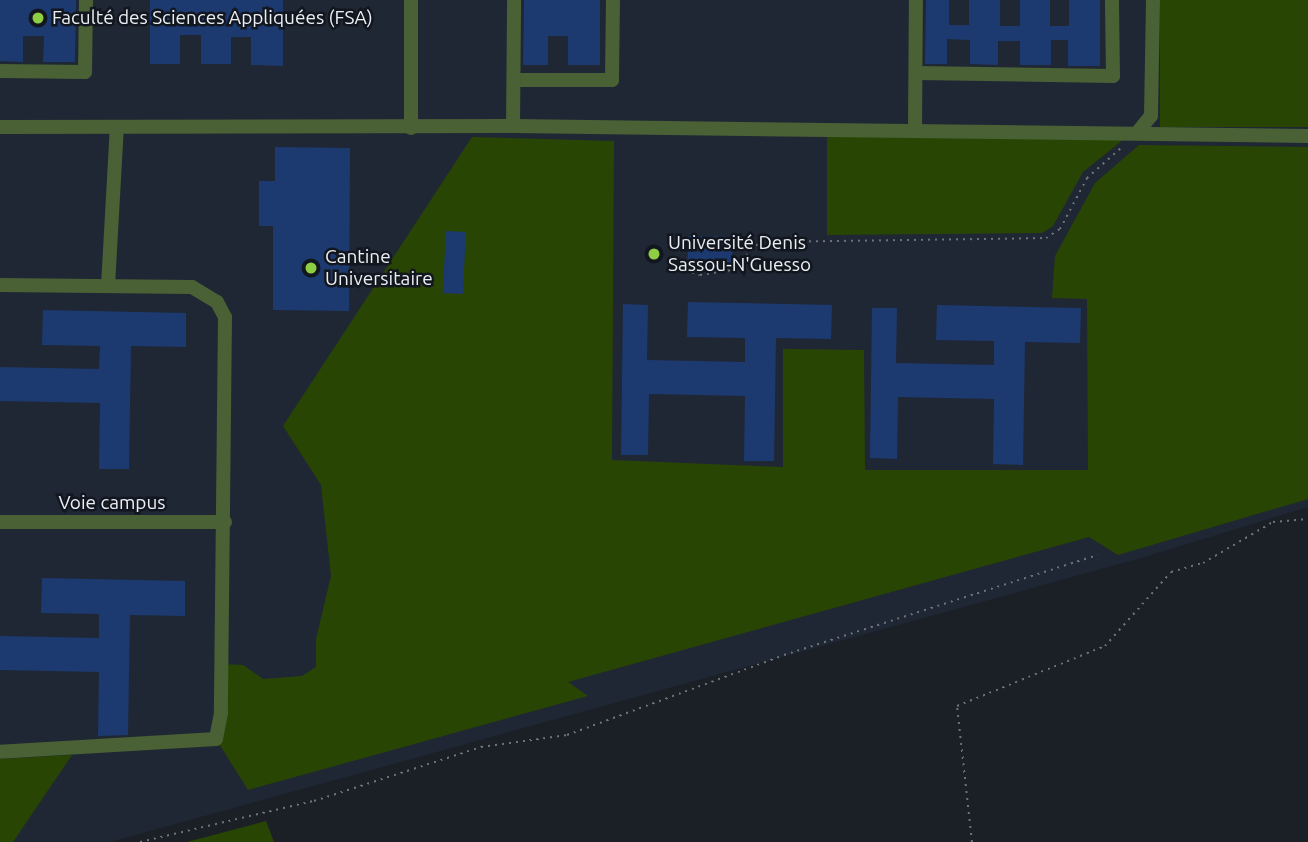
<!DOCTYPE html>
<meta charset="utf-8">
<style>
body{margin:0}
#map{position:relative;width:1308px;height:842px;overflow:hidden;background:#1b2027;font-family:Ubuntu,sans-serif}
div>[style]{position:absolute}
.built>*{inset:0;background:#1f2734}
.green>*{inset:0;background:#294504;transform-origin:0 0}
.building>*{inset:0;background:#1c3a6f;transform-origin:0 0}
.path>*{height:2px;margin-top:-1px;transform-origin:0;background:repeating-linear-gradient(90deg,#6e7279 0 2px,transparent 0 7px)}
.minor>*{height:14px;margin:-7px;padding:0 7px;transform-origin:7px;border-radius:7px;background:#4a6035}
.dots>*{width:19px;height:19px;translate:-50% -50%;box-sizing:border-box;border:4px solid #12161e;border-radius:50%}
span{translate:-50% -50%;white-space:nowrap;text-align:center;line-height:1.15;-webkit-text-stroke:5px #12161e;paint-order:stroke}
.poi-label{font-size:19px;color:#ebeef4}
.left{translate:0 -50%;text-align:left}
.street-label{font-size:19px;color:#ebeef4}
</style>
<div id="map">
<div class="built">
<i style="clip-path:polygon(0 0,1308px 0,1308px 507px,1141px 558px,110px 842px,0 842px)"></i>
</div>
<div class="green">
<i style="left:1160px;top:0;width:148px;height:127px"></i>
<i style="clip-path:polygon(827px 136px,1124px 139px,1083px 172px,1053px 226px,1042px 233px,827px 235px)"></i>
<i style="clip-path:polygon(472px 137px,614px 141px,612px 460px,783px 467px,783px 349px,864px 350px,865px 470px,1088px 470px,1087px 299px,1052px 298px,1055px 256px,1095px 183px,1139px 145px,1308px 147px,1308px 499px,1118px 555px,1089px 537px,568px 682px,588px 696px,248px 790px,216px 739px,222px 664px,243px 665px,263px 679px,302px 676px,316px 667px,316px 639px,331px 576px,321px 485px,283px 426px)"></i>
<i style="clip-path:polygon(72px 755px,13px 842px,0 842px,0 759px)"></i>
<i style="clip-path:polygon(266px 821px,274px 842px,187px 842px)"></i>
</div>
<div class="building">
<i style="clip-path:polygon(0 0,76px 0,75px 62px,43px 62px,44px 36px,23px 36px,23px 62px,0 61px)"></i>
<i style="clip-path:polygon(150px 0,283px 0,283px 66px,251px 65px,251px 37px,231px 37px,231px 64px,201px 64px,201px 35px,180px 35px,180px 64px,150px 64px)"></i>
<i style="clip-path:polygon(524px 0,600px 0,600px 65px,568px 65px,568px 36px,548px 36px,548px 65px,523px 65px)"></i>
<i style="clip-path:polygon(926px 0,949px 0,949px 25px,969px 25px,969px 0,1000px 0,1000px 26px,1020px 26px,1020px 0,1050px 0,1050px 26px,1069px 26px,1069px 0,1100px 0,1100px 66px,1068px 66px,1068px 40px,1051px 40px,1051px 65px,1020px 65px,1020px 41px,998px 41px,998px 65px,970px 64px,970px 40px,947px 39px,947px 64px,925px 64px)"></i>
<i style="clip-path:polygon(275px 147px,350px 148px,349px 311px,273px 310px,273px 226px,259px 226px,259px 181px,275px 181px)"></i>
<i style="left:446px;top:231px;width:20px;height:62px;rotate:3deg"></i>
<i style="left:688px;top:236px;width:45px;height:30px;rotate:1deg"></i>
<i style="clip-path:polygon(688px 302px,832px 305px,831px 339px,776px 338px,774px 461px,744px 461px,745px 396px,649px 394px,648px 455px,621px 455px,623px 304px,648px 305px,647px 360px,745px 362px,745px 338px,687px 337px)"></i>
<i style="clip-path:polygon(937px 305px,1081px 308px,1080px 343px,1025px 342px,1023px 465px,993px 464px,994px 399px,898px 397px,897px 459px,870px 458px,872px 308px,897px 308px,896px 363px,994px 365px,994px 341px,936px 340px)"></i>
<i style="clip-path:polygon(43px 310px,186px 313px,186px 347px,131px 346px,129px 469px,99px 469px,100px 403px,0 401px,0 367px,99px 369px,100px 346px,42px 345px)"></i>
<i style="clip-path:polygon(42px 578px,185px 581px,185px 616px,130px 615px,128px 735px,98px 736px,99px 672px,0 670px,0 636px,99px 638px,99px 614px,41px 613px)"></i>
</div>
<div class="path">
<i style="left:672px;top:266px;width:29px;rotate:18deg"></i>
<i style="left:700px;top:275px;width:31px;rotate:-9deg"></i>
<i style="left:731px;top:270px;width:40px;rotate:-44deg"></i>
<i style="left:760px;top:242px;width:286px;rotate:-0.8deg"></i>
<i style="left:1046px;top:238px;width:17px;rotate:-33deg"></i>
<i style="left:1060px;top:229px;width:58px;rotate:-62.1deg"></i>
<i style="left:1087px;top:178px;width:48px;rotate:-41.6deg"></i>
<i style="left:140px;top:842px;width:179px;rotate:-13.3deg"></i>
<i style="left:314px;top:801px;width:176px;rotate:-17.9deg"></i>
<i style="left:481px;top:747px;width:87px;rotate:-7.9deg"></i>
<i style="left:567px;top:735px;width:231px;rotate:-20.2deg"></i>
<i style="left:784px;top:655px;width:329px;rotate:-17.7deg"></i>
<i style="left:972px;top:842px;width:137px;rotate:-96.3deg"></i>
<i style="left:957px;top:706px;width:160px;rotate:-22.1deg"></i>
<i style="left:1105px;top:646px;width:99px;rotate:-48.3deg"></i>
<i style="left:1171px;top:572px;width:33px;rotate:-16deg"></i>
<i style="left:1203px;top:563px;width:81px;rotate:-30.4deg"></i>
<i style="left:1273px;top:522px;width:35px;rotate:-5deg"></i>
</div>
<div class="minor">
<i style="left:411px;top:0;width:128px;rotate:90deg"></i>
<i style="left:0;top:71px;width:85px;rotate:0.7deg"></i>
<i style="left:85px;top:72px;width:72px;rotate:-89.2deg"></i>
<i style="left:916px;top:73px;width:197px;rotate:0.9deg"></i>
<i style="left:1113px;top:76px;width:76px;rotate:-90.8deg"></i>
<i style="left:514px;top:80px;width:98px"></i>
<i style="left:612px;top:80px;width:80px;rotate:-89.3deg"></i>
<i style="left:513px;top:126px;width:126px;rotate:-89.5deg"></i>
<i style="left:0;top:127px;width:513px;rotate:-0.11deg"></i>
<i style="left:513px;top:126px;width:795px;rotate:0.72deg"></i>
<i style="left:915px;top:129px;width:129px;rotate:-89.6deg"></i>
<i style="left:1137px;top:133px;width:22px;rotate:-51deg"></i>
<i style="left:1151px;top:116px;width:116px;rotate:-89deg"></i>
<i style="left:0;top:285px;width:192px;rotate:0.6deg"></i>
<i style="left:192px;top:287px;width:29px;rotate:31deg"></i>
<i style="left:217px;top:302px;width:17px;rotate:62deg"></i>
<i style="left:225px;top:317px;width:396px;rotate:90.6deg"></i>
<i style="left:221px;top:713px;width:26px;rotate:101deg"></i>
<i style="left:216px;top:739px;width:216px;rotate:176.6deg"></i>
<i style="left:108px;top:286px;width:159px;rotate:-86.8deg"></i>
<i style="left:0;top:522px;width:225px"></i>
</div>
<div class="dots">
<i style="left:38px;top:18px;background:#8dce44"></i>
<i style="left:654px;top:254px;background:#8dce44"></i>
<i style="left:311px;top:268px;background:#8dce44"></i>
</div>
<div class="poi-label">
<span class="left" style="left:52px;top:18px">Faculté des Sciences Appliquées (FSA)</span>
<span class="left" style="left:668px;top:254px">Université Denis<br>Sassou-N'Guesso</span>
<span class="left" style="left:325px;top:268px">Cantine<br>Universitaire</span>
</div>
<div class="street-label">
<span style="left:112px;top:503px">Voie campus</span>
</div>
</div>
